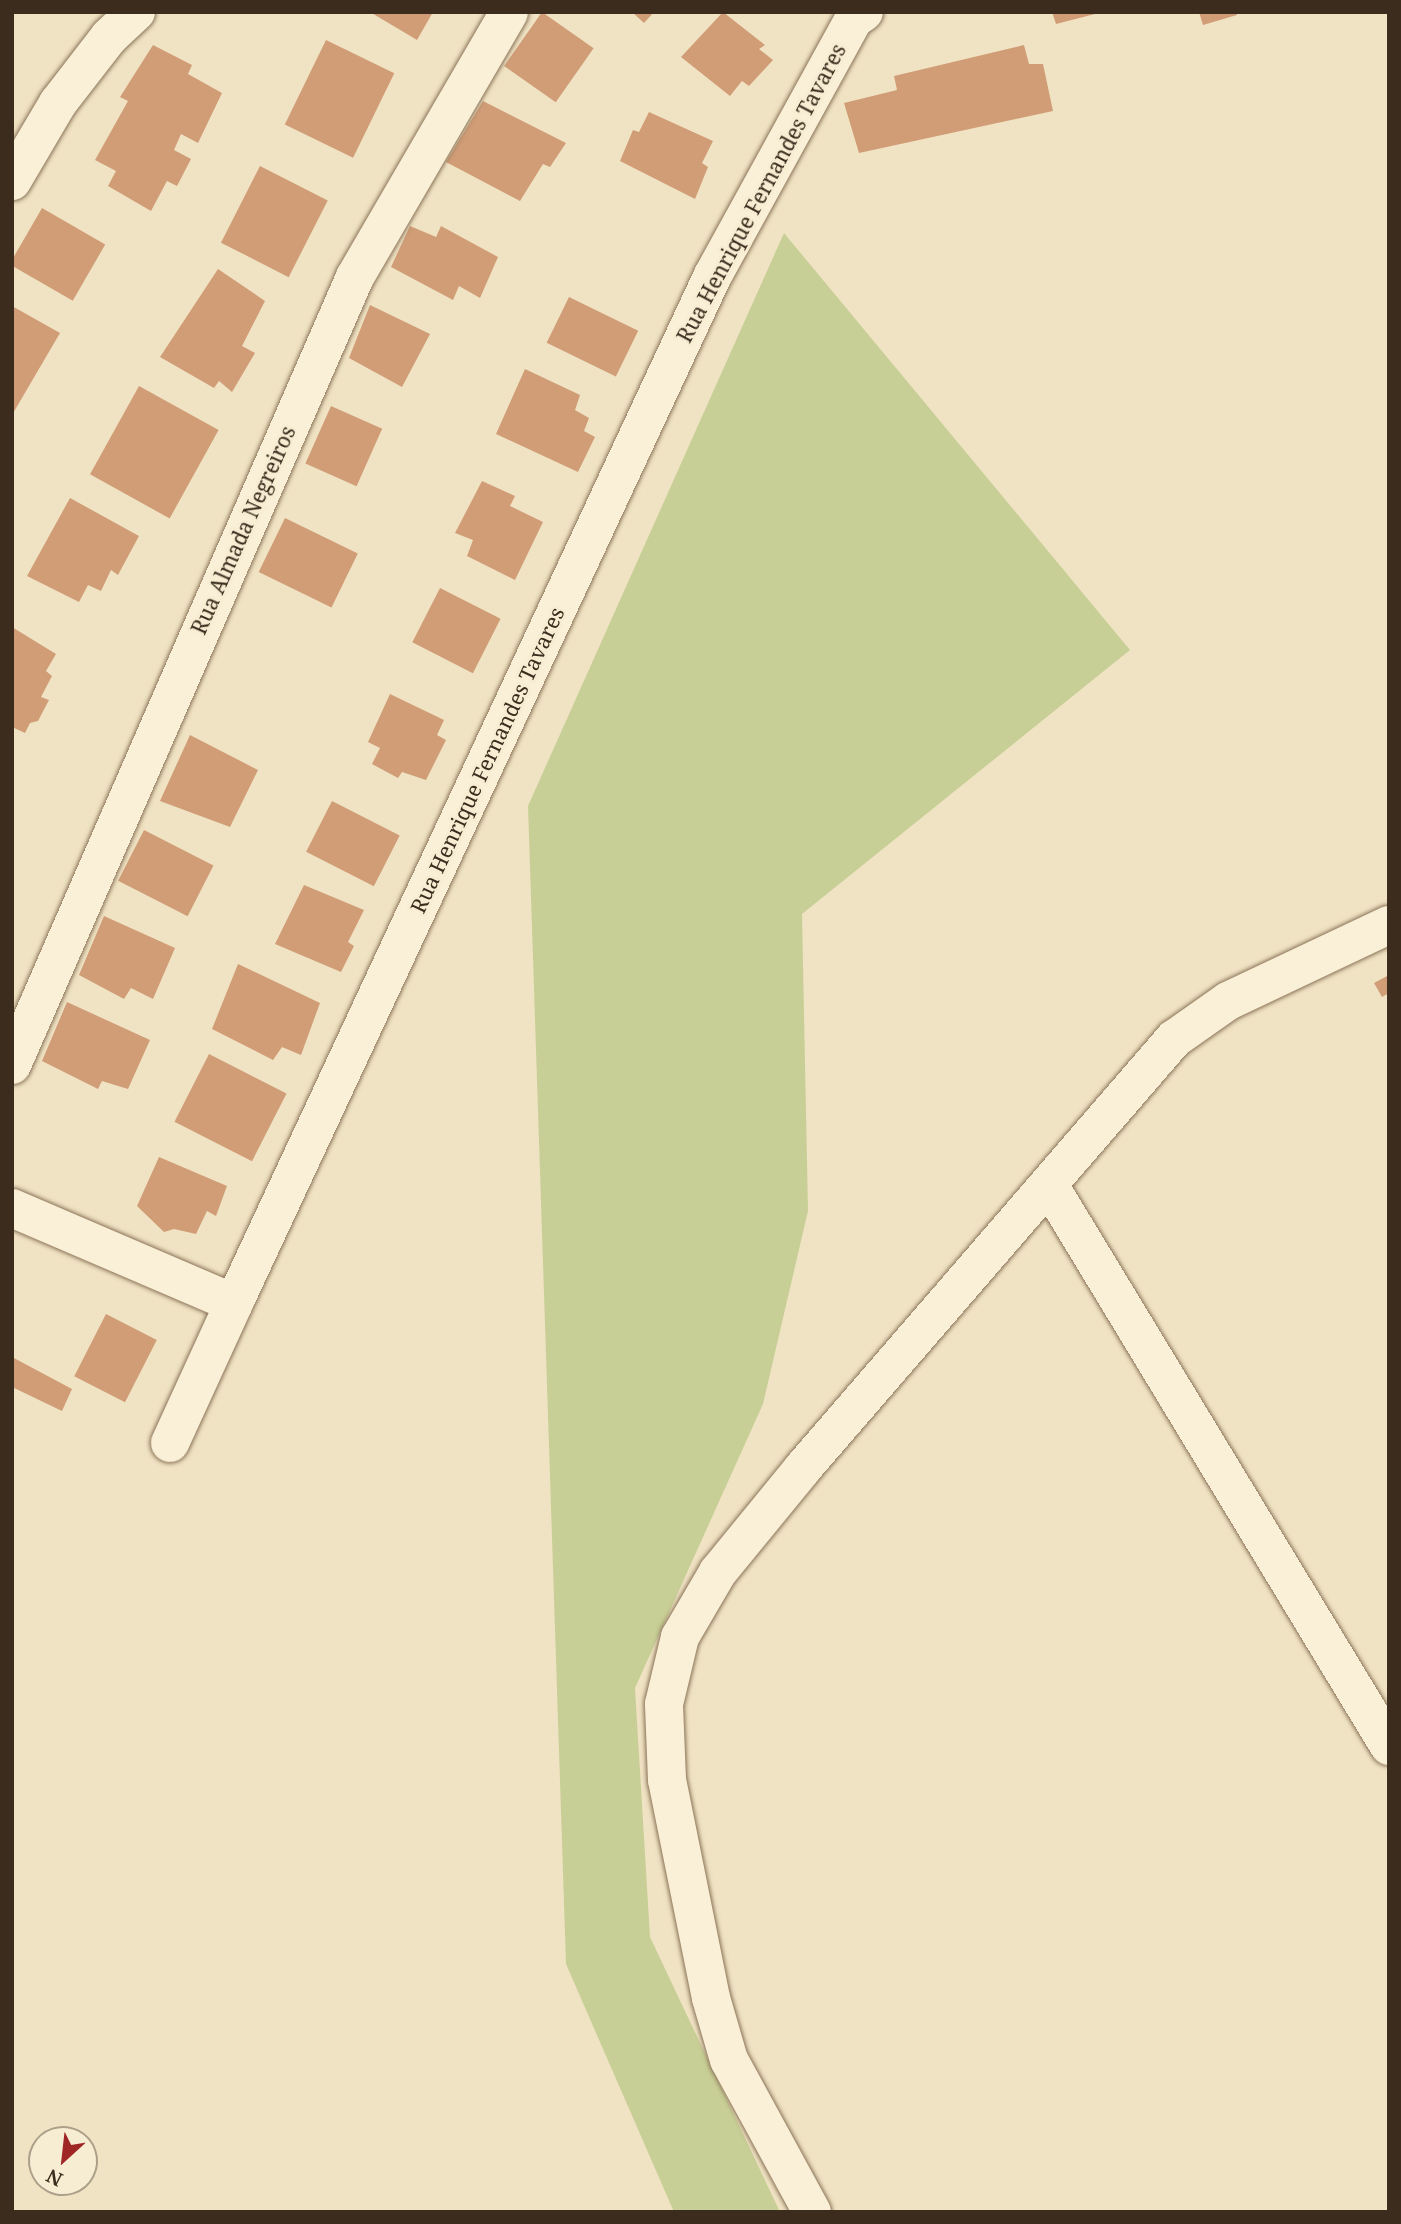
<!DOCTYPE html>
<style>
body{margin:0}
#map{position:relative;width:1401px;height:2224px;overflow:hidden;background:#f0e3c3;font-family:"Noto Serif",serif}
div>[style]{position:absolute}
.green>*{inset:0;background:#c8cf96}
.building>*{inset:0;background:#d09d77;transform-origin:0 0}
.roads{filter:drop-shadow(0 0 2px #8b7459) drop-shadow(0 0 2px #8b7459)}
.minor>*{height:38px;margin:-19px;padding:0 19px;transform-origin:19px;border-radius:19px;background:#faf0d7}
span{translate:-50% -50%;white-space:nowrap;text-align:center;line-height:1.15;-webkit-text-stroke:6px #f7edd3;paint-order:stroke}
.street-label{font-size:21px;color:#3b2c1d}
.frame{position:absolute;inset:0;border:14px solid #3b2c1d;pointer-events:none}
.north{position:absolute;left:28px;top:2126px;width:70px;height:70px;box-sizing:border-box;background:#f7edd3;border:2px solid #aca08a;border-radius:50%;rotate:207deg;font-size:19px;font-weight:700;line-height:28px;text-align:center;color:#3b2c1d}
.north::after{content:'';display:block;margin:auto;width:24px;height:32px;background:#9e2625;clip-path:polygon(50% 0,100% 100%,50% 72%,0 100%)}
</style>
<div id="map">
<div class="green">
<i style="clip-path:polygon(784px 233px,1130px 650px,802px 914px,808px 1211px,763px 1404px,635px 1688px,650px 1937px,780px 2212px,674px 2212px,566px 1964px,528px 806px)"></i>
</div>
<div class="building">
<i style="clip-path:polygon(370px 12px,433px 12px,417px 40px)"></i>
<i style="left:542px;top:12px;width:63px;height:66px;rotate:35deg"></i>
<i style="clip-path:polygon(632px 12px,654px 12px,644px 23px)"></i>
<i style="clip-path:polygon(723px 12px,765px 45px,759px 49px,773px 60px,749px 86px,742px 81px,730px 96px,681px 57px)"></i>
<i style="clip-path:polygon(1052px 12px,1098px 12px,1099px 13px,1056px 24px)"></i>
<i style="clip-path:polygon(1199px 12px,1236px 12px,1237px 15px,1203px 25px)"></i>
<i style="left:326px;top:40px;width:76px;height:94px;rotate:26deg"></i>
<i style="clip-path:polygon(153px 45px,192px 65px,188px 74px,222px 93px,198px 143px,181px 134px,174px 150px,191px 159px,177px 186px,167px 181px,151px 211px,108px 186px,116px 171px,95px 160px,128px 101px,120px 97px)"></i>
<i style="clip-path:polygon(1024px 45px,1029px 64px,1043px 64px,1053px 111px,859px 153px,844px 103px,897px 90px,894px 76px)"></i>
<i style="clip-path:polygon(483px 101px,566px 143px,550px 167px,543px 164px,520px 201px,446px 162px)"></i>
<i style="clip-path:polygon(649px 112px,713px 141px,702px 163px,708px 167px,695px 199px,620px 161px,633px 130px,639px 132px)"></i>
<i style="left:260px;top:166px;width:76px;height:86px;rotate:27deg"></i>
<i style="left:42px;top:208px;width:73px;height:65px;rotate:30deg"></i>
<i style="clip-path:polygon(410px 226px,436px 237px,441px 226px,498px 257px,480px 298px,459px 286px,453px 300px,391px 267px)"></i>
<i style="clip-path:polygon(218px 269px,265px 301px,242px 346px,255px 353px,232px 392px,219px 381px,214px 388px,160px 357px)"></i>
<i style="left:569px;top:297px;width:77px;height:51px;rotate:26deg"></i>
<i style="clip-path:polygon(370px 305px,430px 334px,402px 387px,349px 358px)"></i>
<i style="clip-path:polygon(12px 306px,60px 333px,12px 415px)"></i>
<i style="clip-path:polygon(525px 369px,580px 395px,575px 410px,589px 418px,584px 431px,595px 437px,578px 472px,496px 434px)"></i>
<i style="left:139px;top:386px;width:91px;height:101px;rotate:29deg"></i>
<i style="left:331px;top:406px;width:56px;height:63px;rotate:24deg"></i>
<i style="clip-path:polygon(482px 481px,515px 496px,510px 506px,543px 522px,515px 580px,467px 556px,473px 540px,455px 533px)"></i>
<i style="clip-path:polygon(70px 498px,139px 536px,118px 575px,111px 570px,101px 591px,88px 585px,79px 602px,27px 576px)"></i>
<i style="left:285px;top:518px;width:81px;height:60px;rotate:26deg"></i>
<i style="left:440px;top:588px;width:68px;height:61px;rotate:27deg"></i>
<i style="clip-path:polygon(12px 627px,56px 654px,46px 671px,52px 676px,41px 697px,49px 700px,38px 721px,30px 723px,25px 733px,12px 727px)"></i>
<i style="clip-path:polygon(390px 694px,444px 720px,437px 735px,446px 740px,426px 780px,402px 772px,398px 778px,372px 764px,380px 748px,368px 742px)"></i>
<i style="clip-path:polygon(190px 735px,258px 770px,230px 827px,160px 801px)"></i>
<i style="left:332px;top:801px;width:76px;height:57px;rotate:27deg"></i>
<i style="left:144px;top:830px;width:78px;height:57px;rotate:27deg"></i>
<i style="clip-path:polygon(304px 885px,364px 910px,348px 942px,354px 946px,341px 972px,275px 944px)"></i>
<i style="clip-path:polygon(104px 916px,175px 948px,153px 999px,131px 988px,124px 999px,79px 975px)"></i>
<i style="clip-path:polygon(238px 964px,320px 1003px,301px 1055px,282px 1047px,273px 1060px,212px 1029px)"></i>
<i style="clip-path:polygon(1389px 975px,1389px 993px,1382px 997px,1374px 983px)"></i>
<i style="clip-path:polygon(67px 1002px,150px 1040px,128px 1089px,102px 1081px,98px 1089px,42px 1061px)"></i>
<i style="left:209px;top:1054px;width:87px;height:76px;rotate:27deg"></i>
<i style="clip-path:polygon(159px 1157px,227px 1186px,216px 1216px,207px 1211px,196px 1234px,174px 1229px,164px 1232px,137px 1206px)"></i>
<i style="left:106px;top:1314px;width:57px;height:70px;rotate:27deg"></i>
<i style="clip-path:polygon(12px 1357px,72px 1389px,62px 1411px,12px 1387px)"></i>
</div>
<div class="roads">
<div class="minor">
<i style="left:12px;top:181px;width:91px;rotate:-59.5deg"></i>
<i style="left:58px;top:103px;width:83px;rotate:-52.3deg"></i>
<i style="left:109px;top:37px;width:37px;rotate:-43deg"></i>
<i style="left:12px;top:1065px;width:859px;rotate:-66.48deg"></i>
<i style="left:355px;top:277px;width:306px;rotate:-59.8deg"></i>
<i style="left:1049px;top:1185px;width:656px;rotate:58.78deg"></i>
<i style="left:12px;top:1208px;width:241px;rotate:23.2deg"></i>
<i style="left:234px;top:1303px;width:1132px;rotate:-65.02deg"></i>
<i style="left:712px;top:277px;width:294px;rotate:-61.2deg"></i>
<i style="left:854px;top:19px;width:12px;rotate:-35deg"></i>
<i style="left:170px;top:1443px;width:154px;rotate:-65.4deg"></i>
<i style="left:812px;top:2212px;width:173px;rotate:-118.6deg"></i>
<i style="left:729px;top:2060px;width:65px;rotate:-106.2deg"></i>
<i style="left:711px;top:1998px;width:222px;rotate:-101.4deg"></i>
<i style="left:667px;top:1780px;width:76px;rotate:-92.3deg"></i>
<i style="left:664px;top:1704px;width:69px;rotate:-76.6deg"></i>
<i style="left:680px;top:1637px;width:75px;rotate:-59.7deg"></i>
<i style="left:718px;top:1572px;width:134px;rotate:-50.7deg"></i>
<i style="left:803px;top:1468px;width:567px;rotate:-49.15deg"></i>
<i style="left:1174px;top:1039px;width:66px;rotate:-35.1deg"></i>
<i style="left:1228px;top:1001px;width:178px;rotate:-25.3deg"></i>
</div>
</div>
<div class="street-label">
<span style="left:761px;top:193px;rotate:-62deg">Rua Henrique Fernandes Tavares</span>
<span style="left:243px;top:530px;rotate:-66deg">Rua Almada Negreiros</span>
<span style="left:487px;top:760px;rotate:-65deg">Rua Henrique Fernandes Tavares</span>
</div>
<div class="frame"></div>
<div class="north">N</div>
</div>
